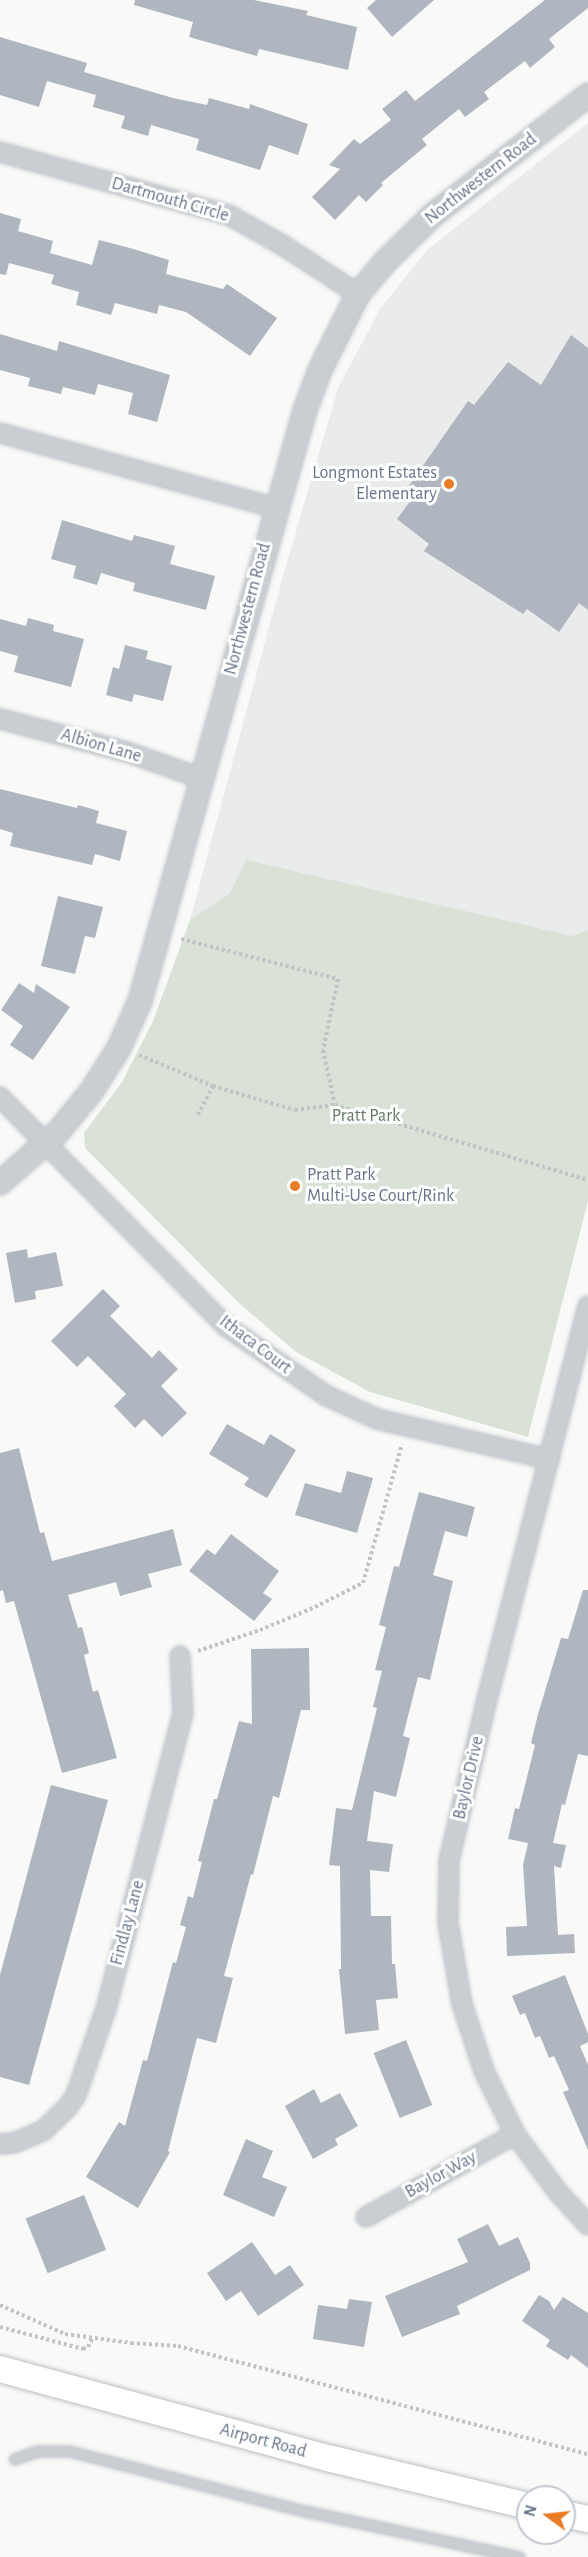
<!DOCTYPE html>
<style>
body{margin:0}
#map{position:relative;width:588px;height:2557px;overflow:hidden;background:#f9faf8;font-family:"Alegreya Sans",sans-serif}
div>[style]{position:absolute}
.built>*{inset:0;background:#eaebeb}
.green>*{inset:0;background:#dae2d8}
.building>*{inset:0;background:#b0b6bf;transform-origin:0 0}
.path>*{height:4px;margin-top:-2px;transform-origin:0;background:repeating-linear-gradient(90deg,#c1c3c6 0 3px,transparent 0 6px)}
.roads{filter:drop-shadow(0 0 2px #bcc0c6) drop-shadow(0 0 2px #bcc0c6)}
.service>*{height:9px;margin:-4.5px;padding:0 4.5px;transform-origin:4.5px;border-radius:4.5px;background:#cacdd1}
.minor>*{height:18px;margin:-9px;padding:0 9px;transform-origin:9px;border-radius:9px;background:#cacdd1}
.tertiary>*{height:22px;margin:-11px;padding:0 11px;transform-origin:11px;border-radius:11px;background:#cacdd1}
.secondary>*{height:26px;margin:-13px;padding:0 13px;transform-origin:13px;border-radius:13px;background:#fff}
.dots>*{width:16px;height:16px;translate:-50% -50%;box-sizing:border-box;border:3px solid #fff;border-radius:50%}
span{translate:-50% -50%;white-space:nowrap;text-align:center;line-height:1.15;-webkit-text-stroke:6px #fff;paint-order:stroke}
.street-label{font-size:18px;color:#67748a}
.poi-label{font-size:18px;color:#67748a}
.right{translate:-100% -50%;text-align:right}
.left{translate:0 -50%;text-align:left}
.park-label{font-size:18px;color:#637b63}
.north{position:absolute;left:516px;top:2485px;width:60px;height:60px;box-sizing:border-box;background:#fff;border:2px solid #c2c7d0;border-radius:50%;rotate:285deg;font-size:16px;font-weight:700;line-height:24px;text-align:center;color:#67748a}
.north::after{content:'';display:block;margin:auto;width:21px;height:27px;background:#eb7c26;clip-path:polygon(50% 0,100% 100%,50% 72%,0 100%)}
</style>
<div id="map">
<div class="built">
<i style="clip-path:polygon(588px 123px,588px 930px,572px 936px,230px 893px,190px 920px,282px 579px,338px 388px,380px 309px,427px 250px)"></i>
</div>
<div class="green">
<i style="clip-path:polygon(246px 860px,572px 936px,588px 930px,588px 1201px,528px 1437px,370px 1392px,296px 1352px,239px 1303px,85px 1148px,84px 1133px,122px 1082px,153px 1021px,190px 920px,230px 893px)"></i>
</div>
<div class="building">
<i style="clip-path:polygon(135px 0,254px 0,308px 11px,306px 15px,357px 27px,348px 70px,259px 49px,257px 56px,189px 37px,193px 22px,134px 5px)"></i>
<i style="clip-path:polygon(376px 0,434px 0,392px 37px,367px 8px)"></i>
<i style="clip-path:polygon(545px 0,588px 0,588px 8px,549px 39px,555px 47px,530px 68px,525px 61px,484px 92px,489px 99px,465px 117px,459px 109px,422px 139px,427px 145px,381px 183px,383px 185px,366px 202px,359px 195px,335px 220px,312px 197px,340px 169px,329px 165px,354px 139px,360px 144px,391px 120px,382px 109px,406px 90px,415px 101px)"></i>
<i style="clip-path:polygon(0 37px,87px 63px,84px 72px,173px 98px,207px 105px,209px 98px,249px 109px,250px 104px,308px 124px,298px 155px,269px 145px,260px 170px,196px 150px,199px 139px,151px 125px,148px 136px,121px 128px,125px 116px,93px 107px,96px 95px,47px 81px,39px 107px,0 95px)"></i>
<i style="clip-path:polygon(0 213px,21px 219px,18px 231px,53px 241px,50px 253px,92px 265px,99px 240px,130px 248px,169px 260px,166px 274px,223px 289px,227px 284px,277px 318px,250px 356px,186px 312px,159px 305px,157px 314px,115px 303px,111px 315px,76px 305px,79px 292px,51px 284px,54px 275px,9px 263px,6px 275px,0 274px)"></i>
<i style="clip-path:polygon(0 334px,57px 351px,59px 341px,170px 375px,157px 422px,128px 414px,133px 393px,98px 384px,95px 395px,63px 387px,61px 394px,28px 386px,30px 378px,0 370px)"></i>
<i style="clip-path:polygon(571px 335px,588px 348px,588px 610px,579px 603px,559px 632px,527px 609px,523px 614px,424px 551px,429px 544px,397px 519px,414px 496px,406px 490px,468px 401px,474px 405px,508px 362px,541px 385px)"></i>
<i style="clip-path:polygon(62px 520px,132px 541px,134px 535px,175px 546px,170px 564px,215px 576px,206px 610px,133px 591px,135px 583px,101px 573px,97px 585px,73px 578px,76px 566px,51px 559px)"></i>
<i style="clip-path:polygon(28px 618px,54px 625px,53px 631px,84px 639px,71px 687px,14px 672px,18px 656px,0 651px,0 619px,26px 626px)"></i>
<i style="clip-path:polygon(125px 645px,148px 651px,146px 659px,172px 666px,163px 701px,134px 694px,132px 702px,106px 695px,113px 667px,119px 669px)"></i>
<i style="clip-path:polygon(0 789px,77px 808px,78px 805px,99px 811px,96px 823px,127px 831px,120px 861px,95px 854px,92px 865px,10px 846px,13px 833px,0 829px)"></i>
<i style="clip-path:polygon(58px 896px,103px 907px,95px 938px,85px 936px,75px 974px,41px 966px)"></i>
<i style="clip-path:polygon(19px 983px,34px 993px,36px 984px,70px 1007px,33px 1060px,10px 1045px,23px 1026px,1px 1010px)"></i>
<i style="clip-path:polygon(27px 1249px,28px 1258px,56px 1252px,63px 1286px,35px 1291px,36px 1299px,15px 1303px,6px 1253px)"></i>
<i style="clip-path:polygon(103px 1289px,120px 1306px,110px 1316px,152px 1358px,159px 1350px,178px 1369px,161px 1386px,187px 1413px,162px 1437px,144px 1419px,135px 1428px,114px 1406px,126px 1394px,88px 1356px,77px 1367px,51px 1341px)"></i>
<i style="clip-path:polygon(227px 1424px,264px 1445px,270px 1434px,296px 1450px,267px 1498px,244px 1485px,249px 1478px,209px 1454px)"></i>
<i style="clip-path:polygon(19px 1448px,40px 1533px,44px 1532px,52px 1561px,173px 1529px,182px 1565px,148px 1574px,152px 1587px,120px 1596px,116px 1582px,68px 1595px,78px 1628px,82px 1627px,89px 1653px,84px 1655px,93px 1692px,98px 1690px,117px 1758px,62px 1773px,14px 1601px,6px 1603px,3px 1590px,0 1591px,0 1453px)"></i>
<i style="clip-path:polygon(347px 1471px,373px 1478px,357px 1533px,295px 1515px,305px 1483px,341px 1493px)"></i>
<i style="clip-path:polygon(419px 1492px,475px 1507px,467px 1537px,445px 1531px,433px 1575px,453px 1581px,430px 1680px,418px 1677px,403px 1736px,410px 1738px,396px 1797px,374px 1791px,367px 1841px,393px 1844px,389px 1872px,370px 1870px,371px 1916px,391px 1916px,392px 1964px,395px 1964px,398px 1998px,376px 2000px,379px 2030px,345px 2034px,339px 1969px,341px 1969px,340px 1866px,329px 1865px,336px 1808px,352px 1810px,377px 1708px,373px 1707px,382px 1671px,375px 1670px,386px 1627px,379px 1625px,394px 1566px,399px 1567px)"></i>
<i style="clip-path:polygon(231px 1534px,279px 1571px,263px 1593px,272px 1599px,254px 1621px,189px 1571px,207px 1549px,215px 1555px)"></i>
<i style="clip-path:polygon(583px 1590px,588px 1590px,588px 1756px,578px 1754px,565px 1805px,562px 1804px,553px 1843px,566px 1845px,561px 1868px,554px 1866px,558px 1935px,574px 1934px,575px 1953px,507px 1956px,506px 1927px,527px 1926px,523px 1865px,528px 1843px,508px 1839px,515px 1808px,519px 1809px,535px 1745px,531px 1743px,538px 1714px,561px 1638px,568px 1639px)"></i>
<i style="clip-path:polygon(309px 1648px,310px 1710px,301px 1710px,279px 1798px,273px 1796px,253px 1875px,251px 1874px,224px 1976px,233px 1978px,216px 2043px,197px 2038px,168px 2151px,170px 2152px,138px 2208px,86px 2177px,119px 2122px,125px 2126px,143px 2060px,147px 2061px,173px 1962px,176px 1963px,186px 1927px,180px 1925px,188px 1896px,193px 1898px,202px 1862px,198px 1861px,214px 1799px,217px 1799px,239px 1721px,252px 1724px,251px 1649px)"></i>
<i style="clip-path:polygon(51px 1785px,108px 1800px,29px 2085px,0 2077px,0 1975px)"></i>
<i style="clip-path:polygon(565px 1975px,588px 2034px,588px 2042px,580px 2046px,588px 2065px,588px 2150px,563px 2092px,569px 2090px,554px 2056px,549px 2058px,540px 2036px,535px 2038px,525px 2013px,520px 2015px,512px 1996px)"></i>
<i style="left:406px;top:2040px;width:70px;height:35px;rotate:68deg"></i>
<i style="clip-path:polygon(314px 2089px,321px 2103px,340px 2093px,358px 2126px,335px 2139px,338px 2145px,313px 2159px,285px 2106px)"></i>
<i style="clip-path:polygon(246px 2139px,273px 2151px,262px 2177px,287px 2187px,274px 2217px,223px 2195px)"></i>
<i style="left:84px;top:2195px;width:59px;height:63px;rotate:68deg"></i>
<i style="clip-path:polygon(488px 2224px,499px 2246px,518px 2237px,530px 2263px,530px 2270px,457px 2306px,460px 2314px,402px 2337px,385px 2296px,468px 2262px,457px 2239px)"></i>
<i style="clip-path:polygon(252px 2242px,275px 2275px,290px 2265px,304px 2285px,258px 2316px,241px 2291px,226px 2301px,207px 2273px)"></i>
<i style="clip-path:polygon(539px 2295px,549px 2301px,554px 2310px,563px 2297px,588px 2313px,588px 2368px,571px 2355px,568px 2360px,546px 2346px,550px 2340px,522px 2321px)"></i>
<i style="clip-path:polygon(349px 2299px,372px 2302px,364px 2347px,313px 2339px,318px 2305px,347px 2309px)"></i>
</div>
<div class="path">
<i style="left:181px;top:939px;width:162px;rotate:14.3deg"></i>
<i style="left:338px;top:979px;width:73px;rotate:101.9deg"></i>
<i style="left:323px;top:1050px;width:56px;rotate:77.7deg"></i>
<i style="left:139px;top:1055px;width:80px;rotate:22.7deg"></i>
<i style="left:213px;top:1086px;width:85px;rotate:16.3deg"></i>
<i style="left:295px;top:1110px;width:40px;rotate:-7.1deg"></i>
<i style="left:335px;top:1105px;width:264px;rotate:16.5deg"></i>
<i style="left:198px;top:1115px;width:33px;rotate:-63deg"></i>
<i style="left:198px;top:1651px;width:65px;rotate:-18.7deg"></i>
<i style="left:260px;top:1630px;width:60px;rotate:-22.7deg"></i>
<i style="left:315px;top:1607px;width:54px;rotate:-26.6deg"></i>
<i style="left:363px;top:1583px;width:144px;rotate:-74.3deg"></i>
<i style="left:0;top:2305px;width:71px;rotate:24deg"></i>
<i style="left:65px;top:2334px;width:67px;rotate:7.8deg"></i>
<i style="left:131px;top:2343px;width:47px;rotate:3.7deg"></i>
<i style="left:178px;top:2346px;width:424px;rotate:14.8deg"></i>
<i style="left:0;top:2327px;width:86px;rotate:14.8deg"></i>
<i style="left:83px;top:2349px;width:5px;rotate:-22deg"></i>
<i style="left:88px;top:2347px;width:9px;rotate:-63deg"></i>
</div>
<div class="roads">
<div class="service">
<i style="left:14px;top:2459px;width:24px;rotate:-19deg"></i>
<i style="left:37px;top:2451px;width:32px"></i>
<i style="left:69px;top:2451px;width:244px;rotate:14.3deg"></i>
<i style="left:305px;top:2511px;width:219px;rotate:12.1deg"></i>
</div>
<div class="minor">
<i style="left:0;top:152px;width:238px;rotate:15.4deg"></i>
<i style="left:229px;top:215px;width:63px;rotate:29.4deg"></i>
<i style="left:284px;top:246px;width:88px;rotate:33deg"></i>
<i style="left:0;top:433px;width:286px;rotate:15.2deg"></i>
<i style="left:0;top:719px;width:131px;rotate:14.6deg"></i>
<i style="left:127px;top:752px;width:78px;rotate:19.4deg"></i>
<i style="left:0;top:1097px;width:322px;rotate:45.4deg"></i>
<i style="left:226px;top:1326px;width:121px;rotate:34.9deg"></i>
<i style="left:325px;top:1395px;width:57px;rotate:24.8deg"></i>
<i style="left:377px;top:1419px;width:177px;rotate:13.1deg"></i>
<i style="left:588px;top:1306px;width:398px;rotate:104.4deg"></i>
<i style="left:489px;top:1691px;width:174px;rotate:103.3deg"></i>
<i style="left:449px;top:1860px;width:63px;rotate:90.9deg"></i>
<i style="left:448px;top:1923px;width:82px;rotate:80.2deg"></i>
<i style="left:462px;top:2004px;width:71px;rotate:71.8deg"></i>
<i style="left:484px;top:2071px;width:70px;rotate:63.8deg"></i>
<i style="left:515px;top:2134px;width:71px;rotate:53.6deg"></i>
<i style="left:557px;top:2191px;width:46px;rotate:47.6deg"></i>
<i style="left:0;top:2144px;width:14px;rotate:-4deg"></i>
<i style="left:14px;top:2143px;width:33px;rotate:-23deg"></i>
<i style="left:44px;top:2130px;width:32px;rotate:-44deg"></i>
<i style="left:67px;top:2108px;width:16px;rotate:-55deg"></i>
<i style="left:76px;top:2095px;width:91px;rotate:-70.8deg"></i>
<i style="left:106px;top:2009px;width:305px;rotate:-75.4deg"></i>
<i style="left:183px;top:1714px;width:58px;rotate:-93deg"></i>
<i style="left:366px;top:2217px;width:171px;rotate:-29.1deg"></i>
</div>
<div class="tertiary">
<i style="left:0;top:1183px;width:77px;rotate:-41.3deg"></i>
<i style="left:58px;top:1132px;width:52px;rotate:-50.5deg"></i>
<i style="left:91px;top:1092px;width:52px;rotate:-57.5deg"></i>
<i style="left:119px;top:1048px;width:51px;rotate:-65.9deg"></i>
<i style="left:140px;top:1001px;width:614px;rotate:-74.4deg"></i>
<i style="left:305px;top:410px;width:43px;rotate:-69.4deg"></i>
<i style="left:320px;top:370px;width:85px;rotate:-63.4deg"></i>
<i style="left:358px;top:294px;width:43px;rotate:-49.7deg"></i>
<i style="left:386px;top:261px;width:66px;rotate:-44.4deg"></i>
<i style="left:433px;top:215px;width:196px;rotate:-37.7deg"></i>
</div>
<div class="secondary">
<i style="left:0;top:2369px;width:344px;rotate:15.2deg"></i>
<i style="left:332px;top:2459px;width:202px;rotate:13.5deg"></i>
<i style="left:564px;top:2514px;width:25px;rotate:12deg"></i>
</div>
</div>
<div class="dots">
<i style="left:449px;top:484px;background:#eb7c26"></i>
<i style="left:295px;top:1186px;background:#eb7c26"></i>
</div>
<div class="street-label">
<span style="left:481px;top:179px;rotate:-38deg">Northwestern Road</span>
<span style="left:170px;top:200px;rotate:16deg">Dartmouth Circle</span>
<span style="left:248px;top:609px;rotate:-75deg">Northwestern Road</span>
<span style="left:101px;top:746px;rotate:16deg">Albion Lane</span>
<span style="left:255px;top:1345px;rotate:37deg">Ithaca Court</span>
<span style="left:469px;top:1778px;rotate:-77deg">Baylor Drive</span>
<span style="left:128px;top:1923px;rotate:-75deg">Findlay Lane</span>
<span style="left:441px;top:2175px;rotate:-29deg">Baylor Way</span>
<span style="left:263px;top:2441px;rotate:15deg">Airport Road</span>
</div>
<div class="poi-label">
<span class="right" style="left:437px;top:484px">Longmont Estates<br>Elementary</span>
<span class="left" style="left:307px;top:1186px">Pratt Park<br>Multi-Use Court/Rink</span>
</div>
<div class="park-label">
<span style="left:366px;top:1116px">Pratt Park</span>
</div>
<div class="north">N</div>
</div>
